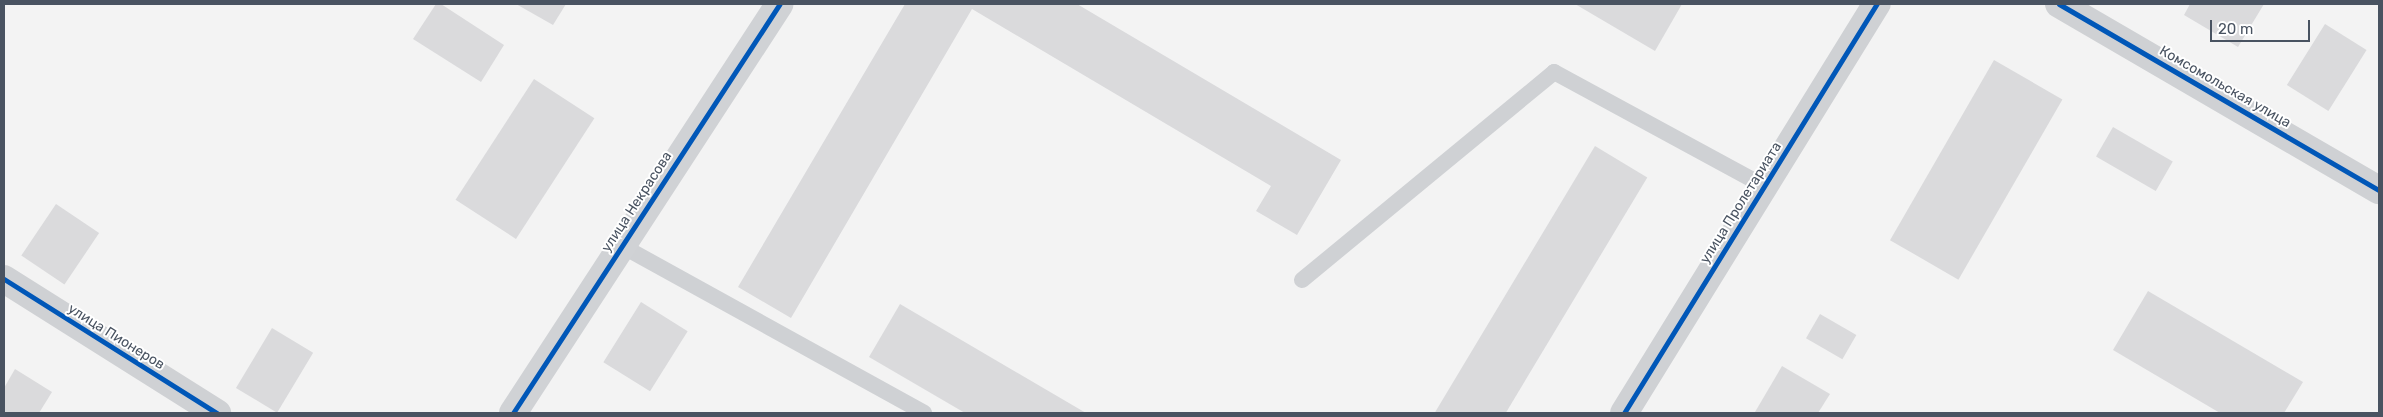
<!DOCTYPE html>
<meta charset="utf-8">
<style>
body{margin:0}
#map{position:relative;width:2383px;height:417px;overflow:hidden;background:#f3f3f3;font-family:Rubik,sans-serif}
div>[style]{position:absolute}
.building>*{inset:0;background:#dadadc;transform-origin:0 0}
.lane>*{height:16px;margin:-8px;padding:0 8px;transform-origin:8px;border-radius:8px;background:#cfd1d4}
.street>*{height:28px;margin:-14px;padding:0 14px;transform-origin:14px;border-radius:14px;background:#cfd1d4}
.secondary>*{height:28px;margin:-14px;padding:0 14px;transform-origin:14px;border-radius:14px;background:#d0d2d5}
.cycleway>*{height:5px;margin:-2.5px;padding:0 2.5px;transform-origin:2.5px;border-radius:2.5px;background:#0057b8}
span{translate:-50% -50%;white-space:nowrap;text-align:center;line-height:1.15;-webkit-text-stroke:4px #fff;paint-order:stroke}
.street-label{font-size:14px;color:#495361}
.frame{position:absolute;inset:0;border:5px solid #495361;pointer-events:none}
.scale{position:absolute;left:2210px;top:20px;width:100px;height:22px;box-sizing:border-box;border:2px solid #495361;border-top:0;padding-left:6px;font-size:15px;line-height:18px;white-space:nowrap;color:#495361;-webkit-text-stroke:4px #fff;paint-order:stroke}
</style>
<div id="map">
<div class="building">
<i style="clip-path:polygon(436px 4px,441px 4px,504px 45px,481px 82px,413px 39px)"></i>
<i style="clip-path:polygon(516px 4px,566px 4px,553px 25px)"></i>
<i style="clip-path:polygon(905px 4px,1077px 4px,1341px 160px,1297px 235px,1256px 211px,1271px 186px,972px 9px,791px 318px,738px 287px)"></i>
<i style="clip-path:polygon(1575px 4px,1682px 4px,1655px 51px)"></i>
<i style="clip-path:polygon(2190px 4px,2264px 4px,2238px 47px,2184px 15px)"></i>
<i style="left:2325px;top:24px;width:49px;height:72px;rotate:32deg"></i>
<i style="left:1994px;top:60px;width:79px;height:208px;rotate:30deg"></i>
<i style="left:534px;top:79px;width:72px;height:144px;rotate:33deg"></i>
<i style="left:2113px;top:127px;width:69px;height:34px;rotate:30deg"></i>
<i style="left:1595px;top:146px;width:61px;height:310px;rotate:31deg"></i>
<i style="left:56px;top:204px;width:52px;height:62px;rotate:34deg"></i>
<i style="clip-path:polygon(2148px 291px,2303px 382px,2284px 413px,2220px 413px,2113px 350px)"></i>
<i style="left:641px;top:302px;width:55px;height:71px;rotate:32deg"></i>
<i style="clip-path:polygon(900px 304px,1086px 413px,965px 413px,869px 357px)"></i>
<i style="left:1820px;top:314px;width:42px;height:28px;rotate:30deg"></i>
<i style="left:272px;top:328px;width:48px;height:70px;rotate:31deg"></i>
<i style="clip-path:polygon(1782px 366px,1830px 394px,1818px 413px,1755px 412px)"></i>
<i style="clip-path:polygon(15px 369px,52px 392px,39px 413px,4px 413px,4px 388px)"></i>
</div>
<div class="lane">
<i style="left:622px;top:246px;width:345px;rotate:28.9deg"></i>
<i style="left:1302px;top:280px;width:327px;rotate:-39.5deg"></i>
<i style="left:1554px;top:72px;width:239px;rotate:28.5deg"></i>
</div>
<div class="street">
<i style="left:2059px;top:4px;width:370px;rotate:30.2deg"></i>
<i style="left:4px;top:279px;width:252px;rotate:32.2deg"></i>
<i style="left:1624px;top:413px;width:481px;rotate:-58.3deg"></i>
</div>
<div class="secondary">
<i style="left:513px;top:413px;width:488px;rotate:-56.9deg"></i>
</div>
<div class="cycleway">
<i style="left:2059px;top:4px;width:370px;rotate:30.2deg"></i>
<i style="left:4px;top:279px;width:252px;rotate:32.2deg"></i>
<i style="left:513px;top:413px;width:488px;rotate:-56.9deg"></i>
<i style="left:1624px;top:413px;width:481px;rotate:-58.3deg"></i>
</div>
<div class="street-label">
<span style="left:2225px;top:87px;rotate:30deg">Комсомольская улица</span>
<span style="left:637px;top:202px;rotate:-57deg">улица Некрасова</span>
<span style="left:1741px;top:203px;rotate:-58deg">улица Пролетариата</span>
<span style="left:116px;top:337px;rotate:32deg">улица Пионеров</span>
</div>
<div class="frame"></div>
<div class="scale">20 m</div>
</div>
